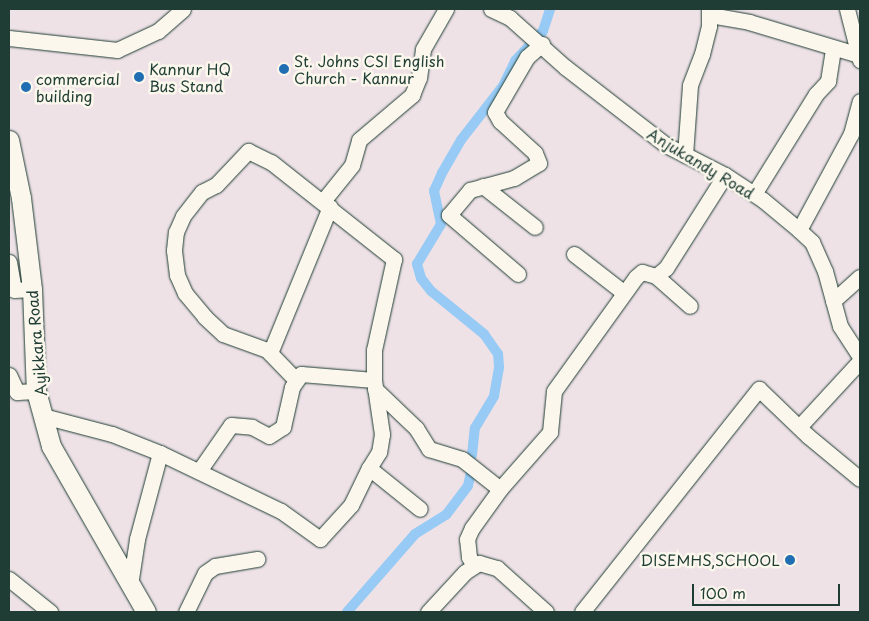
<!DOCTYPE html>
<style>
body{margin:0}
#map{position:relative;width:869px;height:621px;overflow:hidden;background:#eee2e7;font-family:"Playpen Sans",sans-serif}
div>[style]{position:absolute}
.canal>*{height:10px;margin:-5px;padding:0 5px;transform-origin:5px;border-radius:5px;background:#97caf4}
.roads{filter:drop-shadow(0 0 1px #1f3d34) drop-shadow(0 0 1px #1f3d34)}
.minor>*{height:15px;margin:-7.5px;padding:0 7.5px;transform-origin:7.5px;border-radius:7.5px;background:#fbf7ec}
.major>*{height:19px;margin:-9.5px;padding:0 9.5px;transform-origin:9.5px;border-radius:9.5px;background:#fbf7ec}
.dots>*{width:14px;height:14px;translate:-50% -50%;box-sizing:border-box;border:2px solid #fbf7ec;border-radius:50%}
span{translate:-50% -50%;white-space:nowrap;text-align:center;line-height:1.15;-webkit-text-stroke:5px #fbf7ec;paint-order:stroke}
.poi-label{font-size:15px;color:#1f3d34}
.left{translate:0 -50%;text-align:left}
.right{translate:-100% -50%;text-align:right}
.street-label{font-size:15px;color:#1f3d34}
.frame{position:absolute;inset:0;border:10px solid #1f3d34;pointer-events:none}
.scale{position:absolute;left:692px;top:584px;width:148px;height:22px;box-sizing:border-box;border:2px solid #1f3d34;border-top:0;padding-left:6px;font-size:15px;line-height:18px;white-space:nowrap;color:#1f3d34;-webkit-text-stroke:4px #fbf7ec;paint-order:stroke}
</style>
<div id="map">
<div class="canal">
<i style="left:472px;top:455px;width:27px;rotate:-84deg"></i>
<i style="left:475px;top:428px;width:37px;rotate:-59deg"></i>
<i style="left:494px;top:396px;width:29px;rotate:-80deg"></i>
<i style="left:499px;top:367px;width:13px;rotate:-94deg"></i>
<i style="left:498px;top:354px;width:24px;rotate:-125deg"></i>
<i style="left:484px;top:334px;width:68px;rotate:-140.9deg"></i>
<i style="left:431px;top:291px;width:16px;rotate:-128deg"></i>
<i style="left:421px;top:278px;width:15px;rotate:-106deg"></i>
<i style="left:417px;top:264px;width:47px;rotate:-59deg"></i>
<i style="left:441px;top:224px;width:34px;rotate:-102deg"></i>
<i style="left:434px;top:191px;width:20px;rotate:-66deg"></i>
<i style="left:442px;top:173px;width:38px;rotate:-60deg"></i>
<i style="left:461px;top:140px;width:68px;rotate:-52.1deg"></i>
<i style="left:503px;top:86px;width:28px;rotate:-64deg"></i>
<i style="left:515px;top:61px;width:41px;rotate:-47deg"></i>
<i style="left:543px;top:31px;width:23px;rotate:-72deg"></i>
<i style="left:347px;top:612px;width:103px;rotate:-48.9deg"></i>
<i style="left:415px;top:534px;width:36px;rotate:-32deg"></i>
<i style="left:446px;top:515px;width:36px;rotate:-53deg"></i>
<i style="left:468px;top:486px;width:14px;rotate:-78deg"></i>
</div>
<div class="roads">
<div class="minor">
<i style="left:491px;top:9px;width:21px;rotate:25deg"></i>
<i style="left:510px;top:18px;width:74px;rotate:41.7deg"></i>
<i style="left:565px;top:67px;width:128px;rotate:37.7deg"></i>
<i style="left:666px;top:145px;width:66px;rotate:27deg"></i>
<i style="left:725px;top:175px;width:45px;rotate:33.3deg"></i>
<i style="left:763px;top:200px;width:47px;rotate:39.8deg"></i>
<i style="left:799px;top:230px;width:18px;rotate:43deg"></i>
<i style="left:812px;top:242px;width:32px;rotate:66deg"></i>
<i style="left:825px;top:271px;width:57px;rotate:74.7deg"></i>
<i style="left:840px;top:326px;width:37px;rotate:57deg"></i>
<i style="left:847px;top:9px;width:53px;rotate:75.7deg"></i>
<i style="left:710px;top:15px;width:40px;rotate:10deg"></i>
<i style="left:749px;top:22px;width:115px;rotate:16.7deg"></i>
<i style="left:9px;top:38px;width:109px;rotate:6.3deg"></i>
<i style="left:117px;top:50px;width:45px;rotate:-24.9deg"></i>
<i style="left:158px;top:31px;width:33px;rotate:-41deg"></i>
<i style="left:685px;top:155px;width:70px;rotate:-85.9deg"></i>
<i style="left:690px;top:85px;width:33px;rotate:-69deg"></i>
<i style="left:702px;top:54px;width:29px;rotate:-76deg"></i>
<i style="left:709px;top:26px;width:17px;rotate:-90deg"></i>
<i style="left:483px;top:186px;width:66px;rotate:38.3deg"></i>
<i style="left:754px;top:194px;width:118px;rotate:-58.2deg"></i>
<i style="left:816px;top:94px;width:18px;rotate:-47deg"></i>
<i style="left:828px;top:81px;width:33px;rotate:-81deg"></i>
<i style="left:323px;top:201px;width:46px;rotate:-51.1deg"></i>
<i style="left:352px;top:165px;width:26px;rotate:-74deg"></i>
<i style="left:359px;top:140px;width:70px;rotate:-40.3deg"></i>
<i style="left:412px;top:95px;width:18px;rotate:-68deg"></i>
<i style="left:419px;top:78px;width:29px;rotate:-82deg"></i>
<i style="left:423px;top:49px;width:46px;rotate:-60.1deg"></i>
<i style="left:799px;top:230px;width:109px;rotate:-61.6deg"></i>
<i style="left:851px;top:134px;width:34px;rotate:-75deg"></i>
<i style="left:574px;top:254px;width:62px;rotate:37.8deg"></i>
<i style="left:9px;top:262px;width:28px;rotate:80deg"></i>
<i style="left:14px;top:290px;width:18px;rotate:-3deg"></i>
<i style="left:518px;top:274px;width:91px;rotate:-139.5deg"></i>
<i style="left:449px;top:215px;width:33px;rotate:-50deg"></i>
<i style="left:470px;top:190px;width:46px;rotate:-15.3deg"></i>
<i style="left:514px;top:178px;width:29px;rotate:-31deg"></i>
<i style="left:539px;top:163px;width:11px;rotate:-112deg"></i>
<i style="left:535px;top:153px;width:47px;rotate:-137.6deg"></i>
<i style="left:500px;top:121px;width:10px;rotate:-119deg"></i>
<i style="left:495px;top:112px;width:64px;rotate:-59.8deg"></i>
<i style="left:527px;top:57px;width:20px;rotate:-41deg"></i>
<i style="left:656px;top:276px;width:13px;rotate:-39deg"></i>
<i style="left:666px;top:268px;width:110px;rotate:-57.6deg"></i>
<i style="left:833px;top:301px;width:36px;rotate:-42deg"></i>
<i style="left:270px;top:353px;width:158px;rotate:-67.7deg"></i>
<i style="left:9px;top:375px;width:19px;rotate:65deg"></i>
<i style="left:17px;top:392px;width:19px;rotate:-3deg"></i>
<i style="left:295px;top:379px;width:40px;rotate:-134deg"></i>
<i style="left:267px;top:350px;width:47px;rotate:-160deg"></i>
<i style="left:223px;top:334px;width:25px;rotate:-137deg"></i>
<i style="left:205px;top:317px;width:31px;rotate:-130deg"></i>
<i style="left:185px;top:293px;width:20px;rotate:-114deg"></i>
<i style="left:177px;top:275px;width:25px;rotate:-97deg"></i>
<i style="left:174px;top:250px;width:18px;rotate:-84deg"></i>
<i style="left:176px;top:232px;width:17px;rotate:-66deg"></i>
<i style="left:183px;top:216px;width:31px;rotate:-52deg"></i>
<i style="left:202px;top:192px;width:16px;rotate:-27deg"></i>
<i style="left:216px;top:185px;width:47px;rotate:-46.7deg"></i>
<i style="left:248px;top:151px;width:25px;rotate:26deg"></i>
<i style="left:271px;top:162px;width:157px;rotate:38.3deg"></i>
<i style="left:394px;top:259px;width:93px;rotate:102.4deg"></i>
<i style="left:374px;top:350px;width:30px;rotate:90deg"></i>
<i style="left:374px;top:380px;width:55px;rotate:81.6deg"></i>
<i style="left:382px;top:434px;width:18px;rotate:99deg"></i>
<i style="left:379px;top:452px;width:19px;rotate:122deg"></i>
<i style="left:375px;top:389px;width:57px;rotate:43.6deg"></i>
<i style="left:416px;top:428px;width:25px;rotate:58deg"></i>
<i style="left:429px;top:449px;width:34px;rotate:17deg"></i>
<i style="left:462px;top:459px;width:48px;rotate:38.3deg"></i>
<i style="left:43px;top:416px;width:71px;rotate:14.6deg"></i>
<i style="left:112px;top:434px;width:52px;rotate:21.6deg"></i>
<i style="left:160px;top:453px;width:134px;rotate:25.6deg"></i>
<i style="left:281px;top:511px;width:48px;rotate:35.7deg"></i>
<i style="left:320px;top:539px;width:46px;rotate:-47.6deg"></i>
<i style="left:351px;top:505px;width:41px;rotate:-64.1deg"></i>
<i style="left:369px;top:468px;width:65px;rotate:38.8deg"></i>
<i style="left:799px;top:427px;width:90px;rotate:-47.3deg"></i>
<i style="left:199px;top:471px;width:56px;rotate:-55.2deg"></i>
<i style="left:231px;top:425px;width:21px;rotate:5deg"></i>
<i style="left:252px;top:427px;width:19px;rotate:28deg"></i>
<i style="left:269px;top:436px;width:17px;rotate:-33deg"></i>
<i style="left:283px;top:427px;width:41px;rotate:-77.3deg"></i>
<i style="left:292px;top:387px;width:16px;rotate:-55deg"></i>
<i style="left:301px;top:374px;width:73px;rotate:4.7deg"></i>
<i style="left:473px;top:564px;width:8px;rotate:-120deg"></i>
<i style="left:469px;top:557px;width:18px;rotate:-96deg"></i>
<i style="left:467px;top:539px;width:12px;rotate:-66deg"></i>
<i style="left:472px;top:528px;width:48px;rotate:-54.3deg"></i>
<i style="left:500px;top:489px;width:76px;rotate:-48.7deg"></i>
<i style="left:550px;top:432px;width:41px;rotate:-84.4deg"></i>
<i style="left:554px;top:391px;width:140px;rotate:-54.3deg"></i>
<i style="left:636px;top:277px;width:8px;rotate:-40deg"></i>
<i style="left:642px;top:272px;width:15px;rotate:16deg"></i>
<i style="left:656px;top:276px;width:45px;rotate:41.4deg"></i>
<i style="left:9px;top:579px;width:53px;rotate:38.8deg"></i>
<i style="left:130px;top:585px;width:47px;rotate:-81.3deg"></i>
<i style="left:137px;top:539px;width:89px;rotate:-75deg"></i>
<i style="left:186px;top:612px;width:43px;rotate:-64deg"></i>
<i style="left:205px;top:573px;width:12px;rotate:-35deg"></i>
<i style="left:215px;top:566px;width:43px;rotate:-9.5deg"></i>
<i style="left:428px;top:612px;width:54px;rotate:-47.2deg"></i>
<i style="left:465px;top:572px;width:17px;rotate:-33deg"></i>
<i style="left:479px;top:563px;width:19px;rotate:16deg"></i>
<i style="left:497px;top:568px;width:66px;rotate:41.9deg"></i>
<i style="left:582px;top:612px;width:285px;rotate:-51.6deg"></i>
<i style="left:759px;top:389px;width:68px;rotate:43.8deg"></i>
<i style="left:808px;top:436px;width:67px;rotate:39.6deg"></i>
</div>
<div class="major">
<i style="left:9px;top:140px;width:59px;rotate:78.3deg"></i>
<i style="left:21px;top:198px;width:92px;rotate:83.1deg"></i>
<i style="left:32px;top:289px;width:102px;rotate:87.8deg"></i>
<i style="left:36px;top:391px;width:57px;rotate:74.7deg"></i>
<i style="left:51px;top:446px;width:191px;rotate:60.2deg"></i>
</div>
</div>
<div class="dots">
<i style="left:284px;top:69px;background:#1f6fb2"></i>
<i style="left:139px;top:77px;background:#1f6fb2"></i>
<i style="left:26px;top:87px;background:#1f6fb2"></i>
<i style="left:790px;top:560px;background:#1f6fb2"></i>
</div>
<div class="poi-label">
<span class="left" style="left:294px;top:69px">St. Johns CSI English<br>Church - Kannur</span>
<span class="left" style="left:149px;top:77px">Kannur HQ<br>Bus Stand</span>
<span class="left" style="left:36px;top:87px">commercial<br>building</span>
<span class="right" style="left:780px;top:560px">DISEMHS,SCHOOL</span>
</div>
<div class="street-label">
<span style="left:701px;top:163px;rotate:31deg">Anjukandy Road</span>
<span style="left:36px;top:343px;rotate:-95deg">Ayikkara Road</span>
</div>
<div class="frame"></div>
<div class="scale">100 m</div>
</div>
